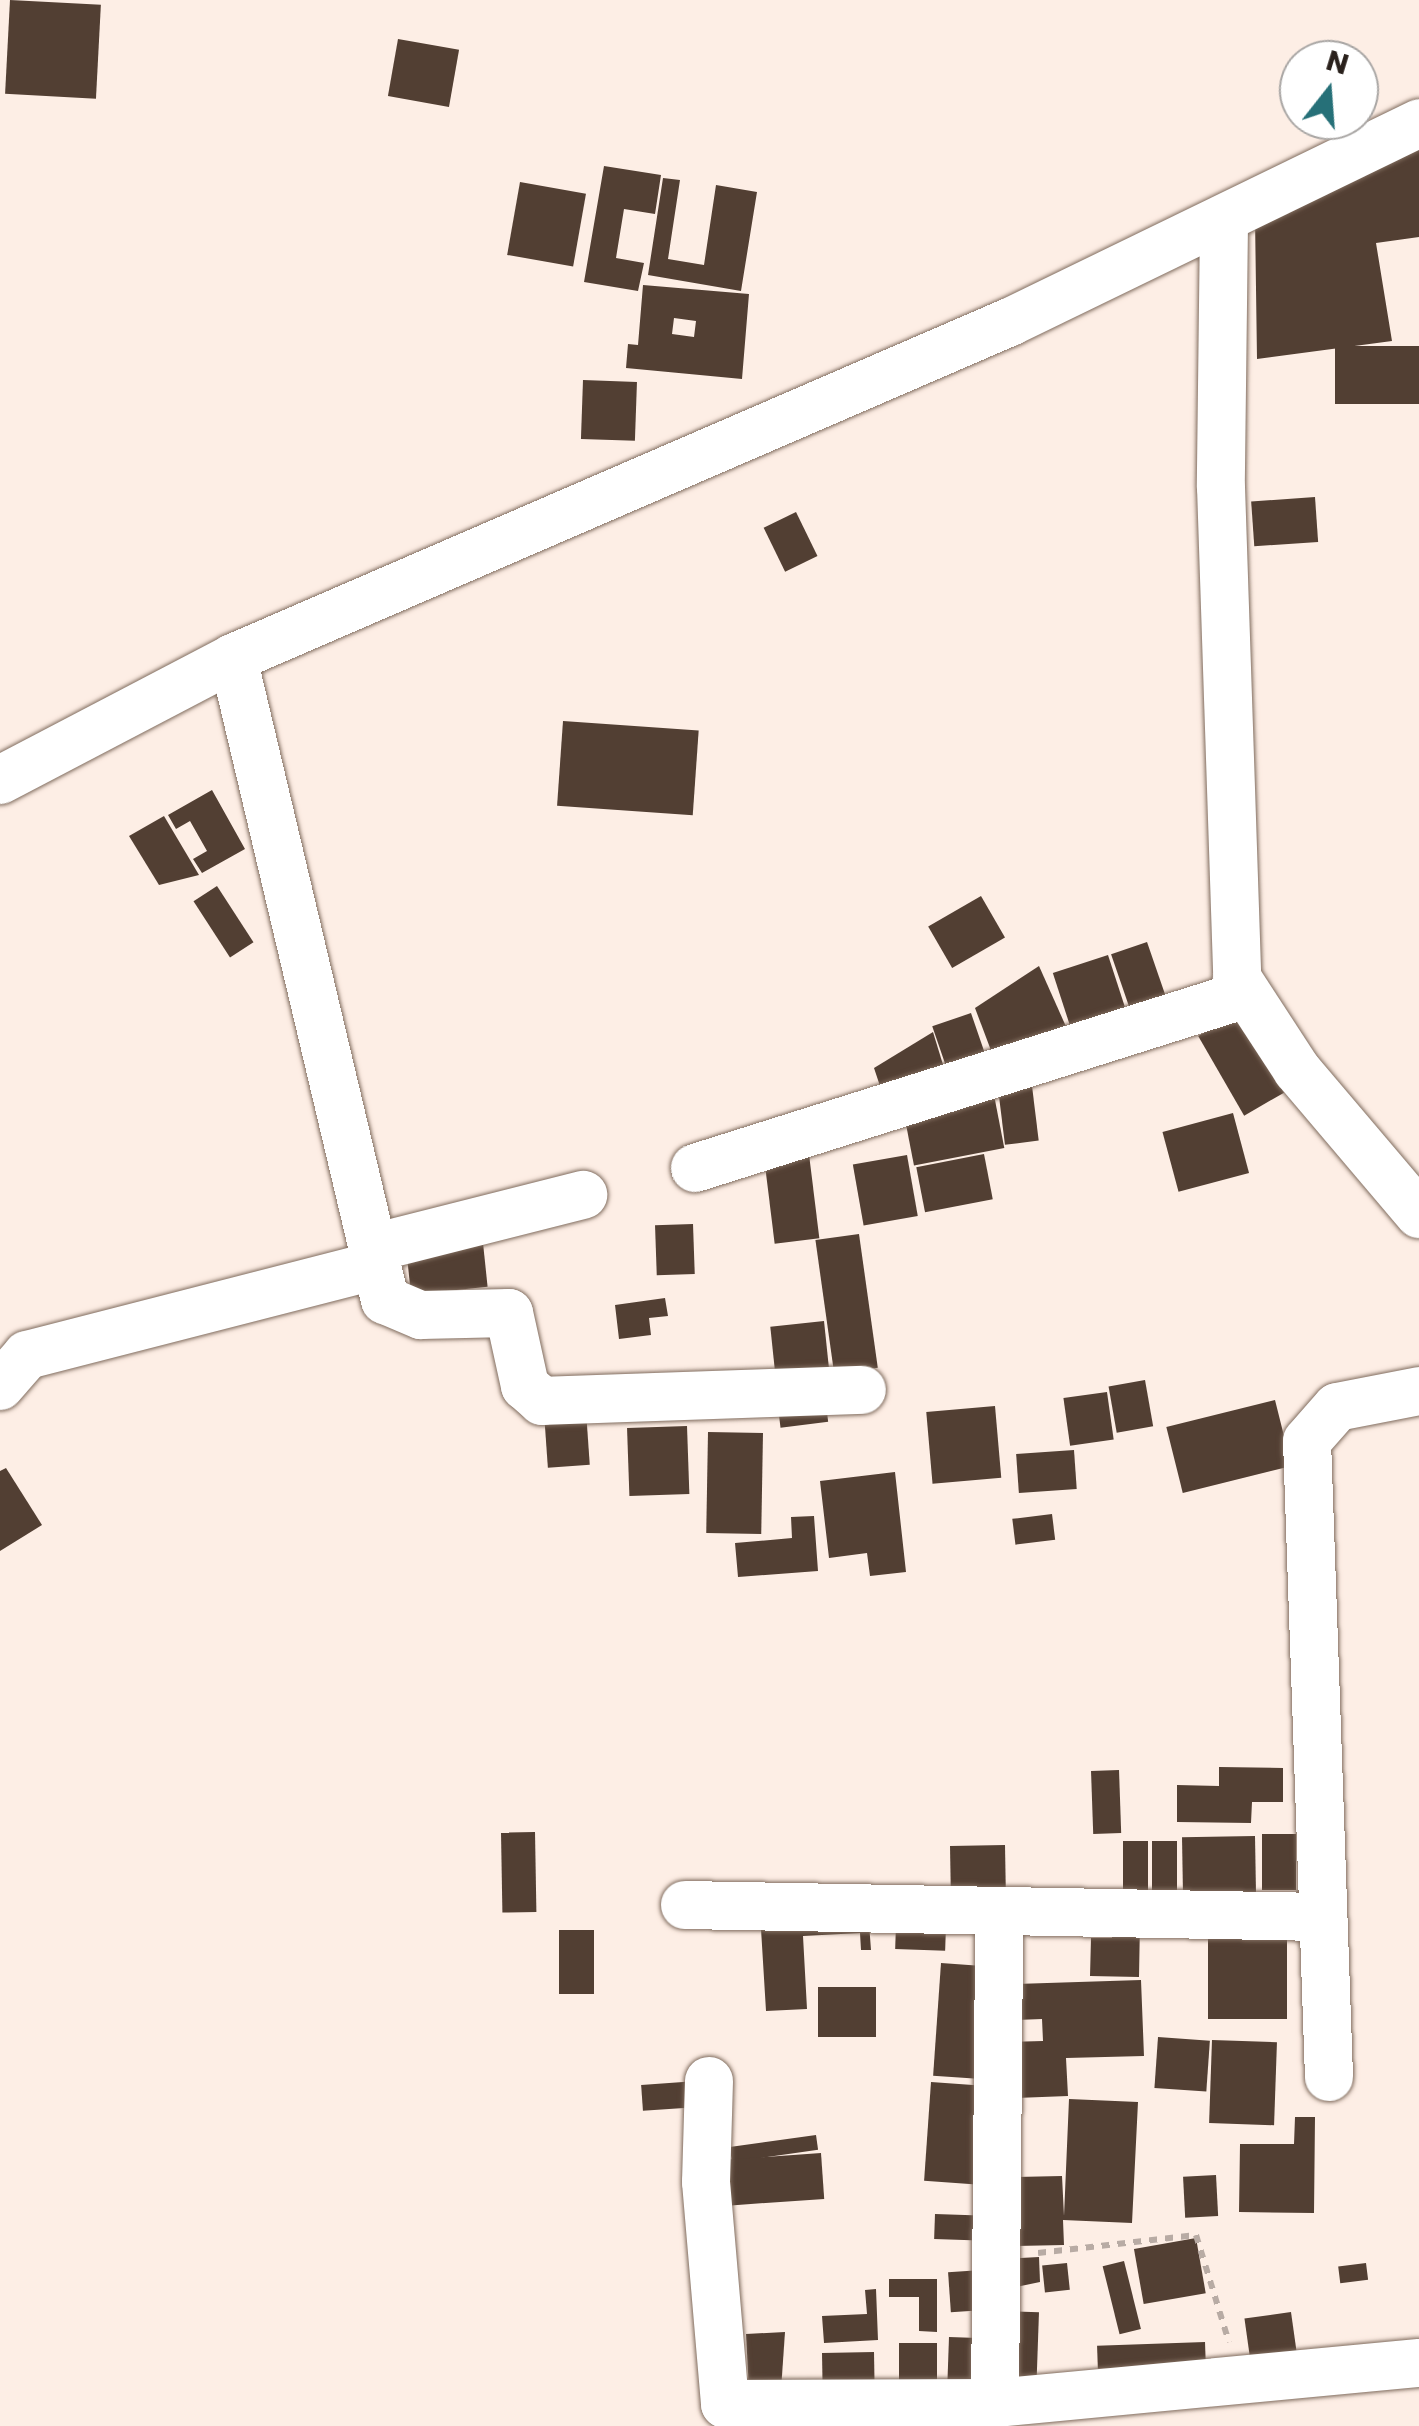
<!DOCTYPE html>
<style>
body{margin:0}
#map{position:relative;width:1419px;height:2426px;overflow:hidden;background:#fdeee5;font-family:Poppins,sans-serif}
div>[style]{position:absolute}
.building>*{inset:0;background:#523f33;transform-origin:0 0}
.path>*{height:6px;margin-top:-3px;transform-origin:0;background:repeating-linear-gradient(90deg,#b8aba4 0 8px,transparent 0 16px)}
.roads{filter:drop-shadow(0 0 2px #806c5e) drop-shadow(0 0 2px #806c5e)}
.minor>*{height:48px;margin:-24px;padding:0 24px;transform-origin:24px;border-radius:24px;background:#fff}
span{translate:-50% -50%;white-space:nowrap;text-align:center;line-height:1.15;-webkit-text-stroke:10px #fff;paint-order:stroke}
.north{position:absolute;left:1279px;top:40px;width:100px;height:100px;box-sizing:border-box;background:#fff;border:2px solid #a9a6a4;border-radius:50%;rotate:17deg;font-size:28px;font-weight:700;line-height:40px;text-align:center;color:#29201b}
.north::after{content:'';display:block;margin:auto;width:35px;height:45px;background:#267078;clip-path:polygon(50% 0,100% 100%,50% 72%,0 100%)}
</style>
<div id="map">
<div class="building">
<i style="left:10px;top:0;width:91px;height:94px;rotate:3deg"></i>
<i style="left:398px;top:39px;width:62px;height:58px;rotate:10deg"></i>
<i style="clip-path:polygon(1419px 146px,1419px 237px,1376px 243px,1392px 341px,1257px 359px,1255px 218px)"></i>
<i style="clip-path:polygon(604px 166px,661px 175px,655px 214px,624px 209px,616px 258px,644px 263px,638px 291px,584px 282px)"></i>
<i style="clip-path:polygon(663px 178px,680px 180px,668px 259px,704px 265px,716px 185px,757px 192px,741px 291px,648px 275px)"></i>
<i style="left:520px;top:182px;width:67px;height:74px;rotate:10deg"></i>
<i style="clip-path:polygon(evenodd,643px 285px,749px 294px,742px 379px,626px 368px,628px 344px,638px 345px,643px 285px,674px 318px,696px 321px,694px 337px,672px 334px,674px 318px)"></i>
<i style="left:1419px;top:346px;width:58px;height:84px;rotate:90deg"></i>
<i style="left:583px;top:380px;width:54px;height:59px;rotate:2deg"></i>
<i style="left:1315px;top:497px;width:45px;height:64px;rotate:86deg"></i>
<i style="left:796px;top:512px;width:49px;height:36px;rotate:64deg"></i>
<i style="left:563px;top:721px;width:136px;height:85px;rotate:4deg"></i>
<i style="clip-path:polygon(212px 790px,245px 849px,202px 873px,193px 859px,207px 851px,190px 821px,176px 829px,168px 815px)"></i>
<i style="clip-path:polygon(164px 816px,199px 875px,159px 885px,129px 836px)"></i>
<i style="left:217px;top:886px;width:67px;height:28px;rotate:57deg"></i>
<i style="left:981px;top:896px;width:48px;height:61px;rotate:60deg"></i>
<i style="left:1147px;top:942px;width:72px;height:38px;rotate:71deg"></i>
<i style="left:1108px;top:955px;width:73px;height:58px;rotate:72deg"></i>
<i style="clip-path:polygon(1039px 966px,1072px 1040px,998px 1069px,975px 1008px)"></i>
<i style="left:971px;top:1013px;width:57px;height:41px;rotate:71deg"></i>
<i style="left:1238px;top:1013px;width:92px;height:46px;rotate:60deg"></i>
<i style="clip-path:polygon(933px 1032px,948px 1081px,885px 1101px,874px 1068px)"></i>
<i style="left:1032px;top:1086px;width:55px;height:34px;rotate:83deg"></i>
<i style="left:994px;top:1095px;width:54px;height:92px;rotate:79deg"></i>
<i style="left:1233px;top:1113px;width:62px;height:73px;rotate:75deg"></i>
<i style="left:808px;top:1146px;width:93px;height:45px;rotate:83deg"></i>
<i style="left:984px;top:1154px;width:46px;height:69px;rotate:79deg"></i>
<i style="left:907px;top:1155px;width:62px;height:55px;rotate:80deg"></i>
<i style="left:693px;top:1224px;width:50px;height:38px;rotate:88deg"></i>
<i style="left:859px;top:1234px;width:135px;height:44px;rotate:82deg"></i>
<i style="left:483px;top:1243px;width:44px;height:77px;rotate:84deg"></i>
<i style="clip-path:polygon(665px 1298px,668px 1316px,649px 1318px,651px 1335px,619px 1339px,615px 1305px)"></i>
<i style="left:824px;top:1321px;width:47px;height:54px;rotate:84deg"></i>
<i style="left:1145px;top:1380px;width:47px;height:37px;rotate:80deg"></i>
<i style="left:1107px;top:1392px;width:48px;height:44px;rotate:82deg"></i>
<i style="left:825px;top:1396px;width:26px;height:48px;rotate:83deg"></i>
<i style="left:1275px;top:1400px;width:68px;height:112px;rotate:76deg"></i>
<i style="left:995px;top:1406px;width:72px;height:69px;rotate:85deg"></i>
<i style="left:586px;top:1411px;width:54px;height:42px;rotate:86deg"></i>
<i style="left:687px;top:1426px;width:68px;height:60px;rotate:88deg"></i>
<i style="left:708px;top:1432px;width:55px;height:101px;rotate:1deg"></i>
<i style="left:1074px;top:1450px;width:39px;height:58px;rotate:86deg"></i>
<i style="clip-path:polygon(6px 1468px,42px 1525px,0 1551px,0 1471px)"></i>
<i style="clip-path:polygon(895px 1472px,906px 1572px,870px 1576px,867px 1553px,829px 1558px,820px 1481px)"></i>
<i style="left:1052px;top:1514px;width:26px;height:40px;rotate:83deg"></i>
<i style="clip-path:polygon(814px 1516px,818px 1571px,738px 1577px,735px 1543px,792px 1538px,791px 1517px)"></i>
<i style="clip-path:polygon(1219px 1767px,1283px 1768px,1283px 1802px,1252px 1802px,1251px 1823px,1177px 1822px,1177px 1785px,1219px 1786px)"></i>
<i style="left:1119px;top:1770px;width:63px;height:28px;rotate:88deg"></i>
<i style="left:535px;top:1832px;width:80px;height:34px;rotate:89deg"></i>
<i style="left:1262px;top:1834px;width:34px;height:56px"></i>
<i style="left:1255px;top:1836px;width:58px;height:73px;rotate:89deg"></i>
<i style="left:1123px;top:1841px;width:25px;height:60px"></i>
<i style="left:1152px;top:1841px;width:25px;height:58px"></i>
<i style="left:1005px;top:1845px;width:54px;height:55px;rotate:89deg"></i>
<i style="clip-path:polygon(1112px 1922px,1140px 1922px,1139px 1977px,1090px 1976px,1091px 1938px,1112px 1938px)"></i>
<i style="clip-path:polygon(869px 1923px,871px 1950px,861px 1950px,860px 1933px,803px 1936px,807px 2009px,766px 2011px,761px 1929px)"></i>
<i style="left:896px;top:1925px;width:50px;height:24px;rotate:2deg"></i>
<i style="left:559px;top:1930px;width:35px;height:64px"></i>
<i style="left:1208px;top:1932px;width:79px;height:87px"></i>
<i style="left:941px;top:1963px;width:52px;height:113px;rotate:4deg"></i>
<i style="clip-path:polygon(1141px 1980px,1144px 2056px,1066px 2058px,1068px 2096px,1013px 2098px,1011px 2042px,1043px 2041px,1042px 2019px,1013px 2020px,1012px 1984px)"></i>
<i style="left:818px;top:1987px;width:58px;height:50px"></i>
<i style="left:1158px;top:2037px;width:52px;height:51px;rotate:4deg"></i>
<i style="left:1212px;top:2040px;width:65px;height:83px;rotate:2deg"></i>
<i style="left:697px;top:2081px;width:26px;height:56px;rotate:86deg"></i>
<i style="left:931px;top:2082px;width:49px;height:99px;rotate:4deg"></i>
<i style="clip-path:polygon(1069px 2099px,1138px 2102px,1132px 2223px,1063px 2220px,1064px 2245px,1010px 2246px,1010px 2177px,1062px 2176px,1064px 2216px)"></i>
<i style="clip-path:polygon(1295px 2117px,1315px 2117px,1314px 2213px,1239px 2212px,1240px 2144px,1294px 2144px)"></i>
<i style="left:816px;top:2135px;width:15px;height:87px;rotate:82deg"></i>
<i style="left:821px;top:2153px;width:46px;height:97px;rotate:86deg"></i>
<i style="left:1216px;top:2175px;width:41px;height:33px;rotate:87deg"></i>
<i style="left:935px;top:2214px;width:52px;height:25px;rotate:2deg"></i>
<i style="left:1196px;top:2238px;width:56px;height:63px;rotate:80deg"></i>
<i style="clip-path:polygon(1039px 2257px,1040px 2282px,1006px 2289px,1005px 2259px)"></i>
<i style="left:1124px;top:2261px;width:70px;height:22px;rotate:76deg"></i>
<i style="left:1067px;top:2263px;width:27px;height:25px;rotate:84deg"></i>
<i style="left:1366px;top:2263px;width:17px;height:28px;rotate:83deg"></i>
<i style="left:982px;top:2270px;width:40px;height:34px;rotate:86deg"></i>
<i style="clip-path:polygon(889px 2279px,937px 2279px,937px 2332px,919px 2331px,919px 2297px,889px 2297px)"></i>
<i style="clip-path:polygon(876px 2289px,878px 2340px,824px 2343px,822px 2316px,867px 2314px,865px 2290px)"></i>
<i style="left:1005px;top:2311px;width:34px;height:68px;rotate:2deg"></i>
<i style="left:1291px;top:2312px;width:48px;height:47px;rotate:82deg"></i>
<i style="clip-path:polygon(785px 2332px,781px 2390px,749px 2391px,746px 2334px)"></i>
<i style="left:949px;top:2337px;width:36px;height:56px;rotate:2deg"></i>
<i style="left:1205px;top:2342px;width:23px;height:108px;rotate:88deg"></i>
<i style="left:899px;top:2343px;width:38px;height:48px"></i>
<i style="left:874px;top:2352px;width:40px;height:52px;rotate:89deg"></i>
</div>
<div class="path">
<i style="left:1038px;top:2253px;width:159px;rotate:-6.5deg"></i>
<i style="left:1196px;top:2235px;width:112px;rotate:72.9deg"></i>
</div>
<div class="roads">
<div class="minor">
<i style="left:1224px;top:223px;width:264px;rotate:90.7deg"></i>
<i style="left:1221px;top:487px;width:491px;rotate:88.1deg"></i>
<i style="left:1237px;top:978px;width:110px;rotate:56.9deg"></i>
<i style="left:1297px;top:1070px;width:189px;rotate:49.7deg"></i>
<i style="left:233px;top:658px;width:660px;rotate:76.68deg"></i>
<i style="left:385px;top:1300px;width:39px;rotate:23deg"></i>
<i style="left:421px;top:1315px;width:88px;rotate:-1.3deg"></i>
<i style="left:509px;top:1313px;width:75px;rotate:77.6deg"></i>
<i style="left:525px;top:1386px;width:23px;rotate:41deg"></i>
<i style="left:542px;top:1401px;width:320px;rotate:-2deg"></i>
<i style="left:0;top:780px;width:263px;rotate:-27.6deg"></i>
<i style="left:233px;top:658px;width:847px;rotate:-23.39deg"></i>
<i style="left:1010px;top:322px;width:455px;rotate:-25.9deg"></i>
<i style="left:695px;top:1168px;width:575px;rotate:-17.52deg"></i>
<i style="left:373px;top:1248px;width:217px;rotate:-14.2deg"></i>
<i style="left:0;top:1386px;width:41px;rotate:-48.9deg"></i>
<i style="left:27px;top:1355px;width:361px;rotate:-14.4deg"></i>
<i style="left:685px;top:1905px;width:637px;rotate:1.08deg"></i>
<i style="left:1329px;top:2077px;width:636px;rotate:-91.98deg"></i>
<i style="left:1307px;top:1441px;width:45px;rotate:-48.6deg"></i>
<i style="left:1337px;top:1407px;width:84px;rotate:-11deg"></i>
<i style="left:709px;top:2081px;width:101px;rotate:91.7deg"></i>
<i style="left:706px;top:2182px;width:223px;rotate:85.1deg"></i>
<i style="left:725px;top:2404px;width:270px;rotate:-0.2deg"></i>
<i style="left:995px;top:2403px;width:426px;rotate:-5.4deg"></i>
<i style="left:995px;top:2403px;width:492px;rotate:-89.5deg"></i>
</div>
</div>
<div class="north">N</div>
</div>
